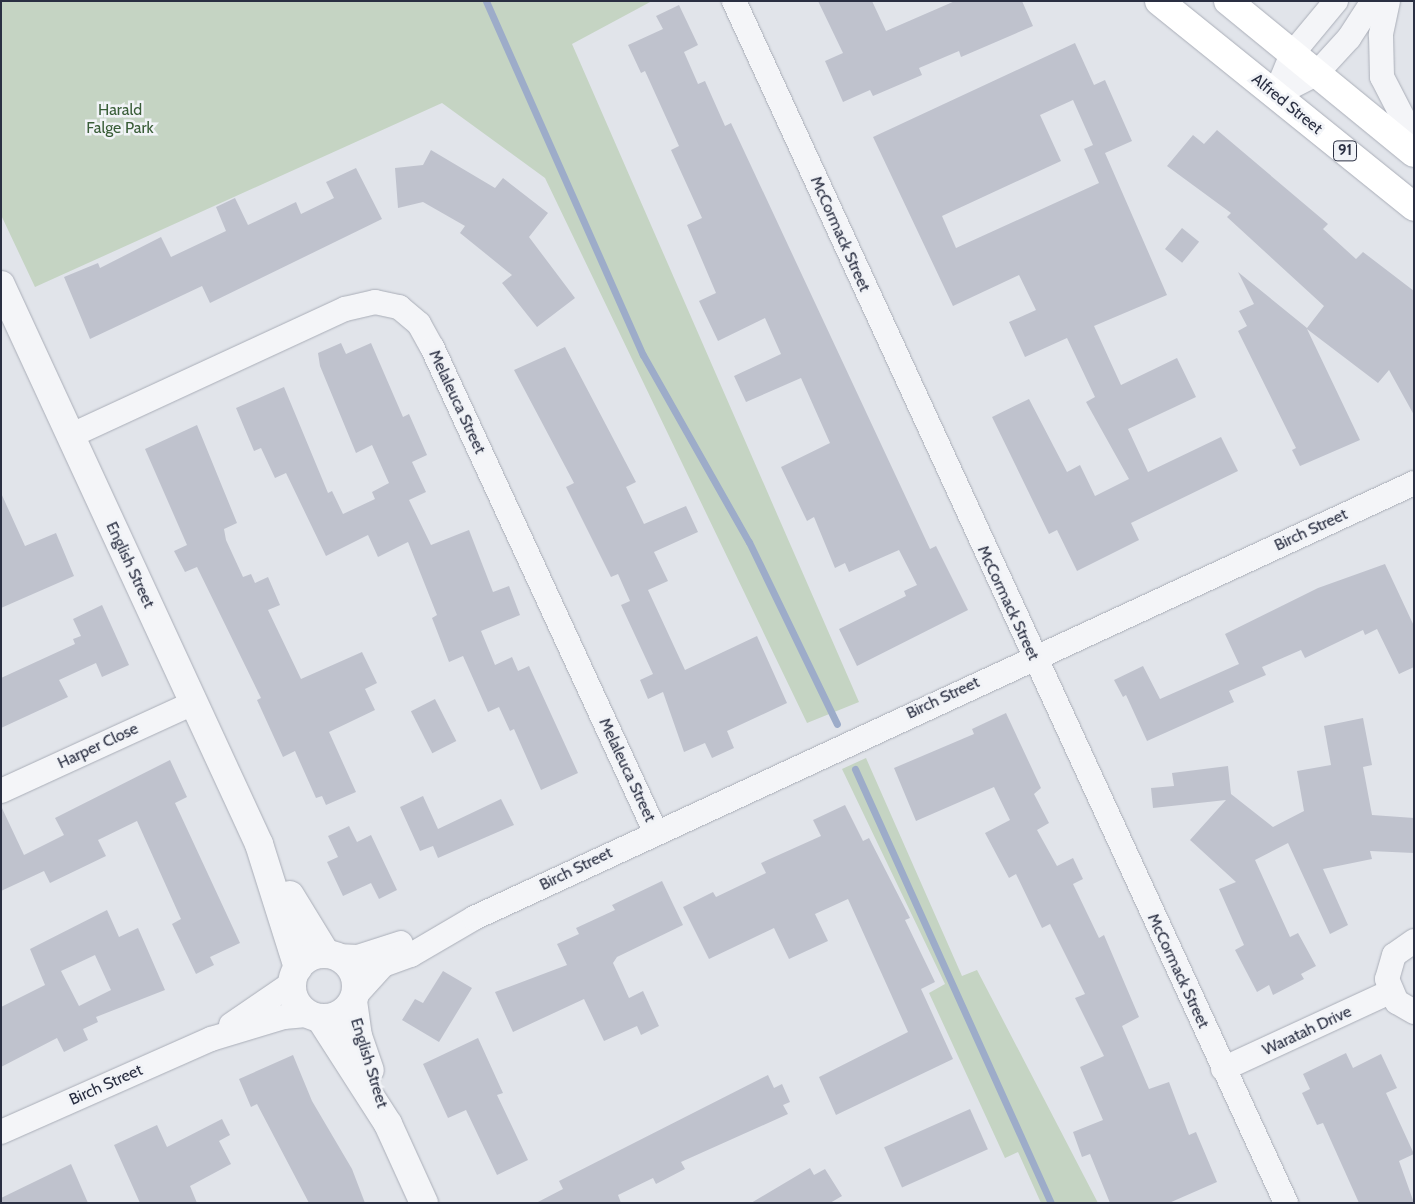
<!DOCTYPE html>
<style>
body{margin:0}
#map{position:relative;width:1415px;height:1204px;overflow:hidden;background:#e1e4ea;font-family:Cabin,sans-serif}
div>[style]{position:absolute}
.green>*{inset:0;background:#c5d4c3}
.stream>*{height:7px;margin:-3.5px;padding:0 3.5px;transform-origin:3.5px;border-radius:3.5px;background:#9dacc9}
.building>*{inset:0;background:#bfc2cd;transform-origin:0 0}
.roads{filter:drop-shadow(0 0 1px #aaaeb8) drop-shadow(0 0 1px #aaaeb8)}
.minor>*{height:24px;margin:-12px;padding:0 12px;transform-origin:12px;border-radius:12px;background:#f4f5f8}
.tertiary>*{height:28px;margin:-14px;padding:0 14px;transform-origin:14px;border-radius:14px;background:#f4f5f8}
.tertiary>.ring{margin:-14px;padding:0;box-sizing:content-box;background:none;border:28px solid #f4f5f8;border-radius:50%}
.primary>*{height:28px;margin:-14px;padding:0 14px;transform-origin:14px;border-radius:14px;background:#fff}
span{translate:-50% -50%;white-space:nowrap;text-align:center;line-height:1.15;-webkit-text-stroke:5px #f1f3f7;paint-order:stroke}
.shield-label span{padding:1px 4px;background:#f1f3f7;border:1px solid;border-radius:4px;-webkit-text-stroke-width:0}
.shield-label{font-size:15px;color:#2a2f42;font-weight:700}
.street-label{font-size:16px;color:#2a2f42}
.park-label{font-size:16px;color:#395d37}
.frame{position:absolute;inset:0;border:2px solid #2a2f42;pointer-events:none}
</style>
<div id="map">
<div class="green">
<i style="clip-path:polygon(1px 1px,652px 1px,572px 44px,859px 702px,807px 723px,545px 178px,442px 103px,35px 287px,1px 215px)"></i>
<i style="clip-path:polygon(866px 758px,962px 976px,977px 970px,1098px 1203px,1041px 1203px,1018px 1152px,1005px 1158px,929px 993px,945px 984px,842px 769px)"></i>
</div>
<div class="stream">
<i style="left:486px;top:1px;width:387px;rotate:66.1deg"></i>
<i style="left:643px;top:355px;width:215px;rotate:60.5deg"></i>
<i style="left:749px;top:542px;width:202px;rotate:64.2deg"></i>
<i style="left:855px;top:769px;width:476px;rotate:65.7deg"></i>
</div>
<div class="building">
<i style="clip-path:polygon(818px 1px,872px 1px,886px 31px,955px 1px,1022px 1px,1033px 26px,961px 57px,959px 51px,919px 68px,922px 75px,873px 96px,870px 90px,843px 102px,825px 61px,843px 53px)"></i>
<i style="clip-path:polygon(679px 5px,698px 45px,684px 52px,698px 84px,705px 81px,725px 126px,731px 123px,930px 549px,936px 546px,968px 610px,857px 666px,839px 629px,906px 596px,904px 591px,917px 585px,899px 550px,849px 572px,845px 563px,835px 568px,814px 517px,807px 521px,781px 467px,830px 443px,801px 378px,746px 402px,734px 376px,781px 354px,765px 318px,718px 341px,699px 301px,716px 293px,687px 225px,702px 218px,671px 150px,679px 146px,645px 71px,641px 73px,628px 45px,663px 29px,656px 16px)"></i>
<i style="clip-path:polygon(evenodd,1075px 43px,1094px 85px,1105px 80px,1132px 141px,1105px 153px,1167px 295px,1094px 326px,1121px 385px,1177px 358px,1196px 397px,1128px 429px,1148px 472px,1221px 437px,1238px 471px,1131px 523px,1139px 540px,1077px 571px,1057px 530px,1049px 534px,992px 417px,1029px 399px,1067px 472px,1080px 465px,1095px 496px,1129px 479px,1086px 402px,1095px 397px,1067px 338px,1025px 357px,1009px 322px,1036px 310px,1019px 275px,953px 306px,873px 137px,1075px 43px,1073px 100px,1093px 145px,1084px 149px,1099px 183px,956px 248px,942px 216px,1061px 161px,1040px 115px,1073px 100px)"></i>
<i style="clip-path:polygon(1217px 130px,1328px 224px,1323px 229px,1356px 259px,1363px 252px,1414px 291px,1414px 415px,1389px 370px,1378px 383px,1307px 329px,1360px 440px,1300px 466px,1292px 450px,1296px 448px,1238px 331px,1247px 326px,1239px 311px,1254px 304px,1238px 272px,1307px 328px,1324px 306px,1227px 217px,1231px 213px,1167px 166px,1193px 135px,1204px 144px)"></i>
<i style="clip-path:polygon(431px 150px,495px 188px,503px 178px,548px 213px,529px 237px,575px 298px,537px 327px,502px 283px,512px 275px,460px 233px,465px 226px,423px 202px,398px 208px,395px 168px,423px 165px)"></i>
<i style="clip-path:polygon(356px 168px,382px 219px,210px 303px,202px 286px,90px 339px,64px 277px,98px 263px,100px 268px,161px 237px,171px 257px,226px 231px,216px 207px,235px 198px,248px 225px,296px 202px,301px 214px,334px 198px,326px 182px)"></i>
<i style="left:1182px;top:228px;width:22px;height:27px;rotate:39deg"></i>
<i style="clip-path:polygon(341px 343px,346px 354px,371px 343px,403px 417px,409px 414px,427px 455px,412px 462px,426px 492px,409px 500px,431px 545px,469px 530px,493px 592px,509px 586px,520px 615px,481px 631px,495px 665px,512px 657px,518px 671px,529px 666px,578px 773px,541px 790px,514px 729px,510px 731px,499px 707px,488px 712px,463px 656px,449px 662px,432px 618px,437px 615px,408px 542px,378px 557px,368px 535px,326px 556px,286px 473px,275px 478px,261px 448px,254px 451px,236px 408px,284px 387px,328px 493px,332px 491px,343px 514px,375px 499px,372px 492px,389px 483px,372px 445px,356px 453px,320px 366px,318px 353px)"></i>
<i style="clip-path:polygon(565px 347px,636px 482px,626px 487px,644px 524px,686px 506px,698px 532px,654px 552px,668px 581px,648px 590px,685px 670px,757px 636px,787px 703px,727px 731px,734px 748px,712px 758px,705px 743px,684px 752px,663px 692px,648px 699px,640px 680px,653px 674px,621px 605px,630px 601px,618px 574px,611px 577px,566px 487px,574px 483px,514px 370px)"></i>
<i style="clip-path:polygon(197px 425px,237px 523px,224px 529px,226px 540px,243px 577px,251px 574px,255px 583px,268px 577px,280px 605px,268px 610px,301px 679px,362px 652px,377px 683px,365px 689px,375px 710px,329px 732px,356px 792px,326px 805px,322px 796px,316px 798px,295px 751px,283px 757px,257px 700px,261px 698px,197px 567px,185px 572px,174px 551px,187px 545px,145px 449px)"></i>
<i style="clip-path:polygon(1px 493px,25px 546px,56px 533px,74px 576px,1px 608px)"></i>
<i style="clip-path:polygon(1385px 564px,1414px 626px,1414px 667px,1399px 674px,1377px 629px,1365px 635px,1363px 630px,1305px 658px,1301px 650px,1262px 667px,1266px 675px,1229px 691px,1234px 702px,1147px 741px,1126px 695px,1123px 697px,1114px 680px,1143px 666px,1160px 699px,1239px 664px,1225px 634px,1318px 588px)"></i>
<i style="clip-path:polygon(102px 605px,129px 665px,102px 677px,96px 663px,59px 680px,68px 697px,1px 728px,1px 678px,75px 644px,73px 639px,81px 636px,73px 619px)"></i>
<i style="left:435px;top:699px;width:47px;height:27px;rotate:63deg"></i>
<i style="clip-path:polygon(1006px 713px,1041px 788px,1034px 794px,1049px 823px,1037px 830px,1057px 866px,1073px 858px,1083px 879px,1073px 884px,1099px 938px,1104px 935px,1139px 1017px,1122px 1026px,1149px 1089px,1169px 1082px,1189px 1135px,1196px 1132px,1217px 1182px,1169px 1203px,1110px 1203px,1090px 1154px,1082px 1157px,1073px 1132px,1103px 1120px,1080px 1067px,1104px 1056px,1075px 998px,1085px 994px,1050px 924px,1042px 928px,1016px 874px,1009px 878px,985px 833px,1010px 820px,994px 787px,916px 821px,894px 768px,974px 734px,972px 729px)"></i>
<i style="clip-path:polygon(1363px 718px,1372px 765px,1363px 767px,1372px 815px,1414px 818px,1414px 853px,1370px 851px,1372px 859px,1323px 869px,1348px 925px,1330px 934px,1288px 843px,1255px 860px,1290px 937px,1298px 933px,1316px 966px,1301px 974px,1304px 979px,1273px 995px,1269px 985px,1257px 992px,1235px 950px,1244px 945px,1219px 889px,1236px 882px,1190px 840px,1226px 800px,1153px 808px,1151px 788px,1174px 786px,1172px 773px,1228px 766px,1231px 794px,1273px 827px,1304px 811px,1297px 771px,1331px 765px,1324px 726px)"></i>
<i style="clip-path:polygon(170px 760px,187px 797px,175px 803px,240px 943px,210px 957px,214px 965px,196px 974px,172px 924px,181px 919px,137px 821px,98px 840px,106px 856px,50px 883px,44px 871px,1px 891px,1px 806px,24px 855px,64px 835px,55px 818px)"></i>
<i style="clip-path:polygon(423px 796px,438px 829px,501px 799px,514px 825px,438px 858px,433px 846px,420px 851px,400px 807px)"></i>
<i style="clip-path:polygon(845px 805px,863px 841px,869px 838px,910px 918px,905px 920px,935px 982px,921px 989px,953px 1059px,836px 1115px,819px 1077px,908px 1032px,848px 899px,815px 914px,828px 941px,789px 959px,774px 928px,709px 959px,683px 907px,713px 892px,716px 897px,766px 873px,761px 863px,821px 836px,813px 820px)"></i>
<i style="clip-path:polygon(349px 826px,357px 842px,371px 835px,397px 890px,379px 899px,371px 883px,343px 896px,327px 862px,338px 857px,328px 836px)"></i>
<i style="clip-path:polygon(662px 881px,683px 925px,617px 957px,613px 963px,629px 998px,643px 991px,659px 1026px,641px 1035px,637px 1026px,604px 1041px,584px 999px,513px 1032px,495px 992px,567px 965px,557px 944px,579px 934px,576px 928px,615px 910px,612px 905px)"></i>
<i style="clip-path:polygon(evenodd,107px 910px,119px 937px,138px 928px,165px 990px,96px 1017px,98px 1022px,83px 1029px,88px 1040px,64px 1052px,57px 1038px,1px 1067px,1px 1007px,45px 985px,30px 949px,107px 910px,95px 955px,111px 990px,79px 1006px,61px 971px,95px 955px)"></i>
<i style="clip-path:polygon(443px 971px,472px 988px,439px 1042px,402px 1020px,415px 999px,423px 1003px)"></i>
<i style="clip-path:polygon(478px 1038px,503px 1093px,497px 1095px,528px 1160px,497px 1175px,466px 1110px,448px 1118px,423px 1064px)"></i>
<i style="clip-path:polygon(1346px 1053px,1353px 1068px,1381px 1054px,1397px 1088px,1386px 1093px,1414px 1154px,1399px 1161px,1414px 1203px,1359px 1203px,1323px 1123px,1317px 1125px,1302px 1093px,1310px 1089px,1303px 1074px)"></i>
<i style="clip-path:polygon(293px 1055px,312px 1101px,352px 1169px,365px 1203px,309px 1203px,257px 1104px,251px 1107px,239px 1079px)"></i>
<i style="clip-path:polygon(768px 1075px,774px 1088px,782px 1084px,790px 1102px,783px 1105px,788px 1114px,681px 1162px,685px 1169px,656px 1184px,653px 1178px,618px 1195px,621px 1203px,536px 1203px,563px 1189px,559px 1181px)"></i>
<i style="left:970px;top:1109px;width:44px;height:94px;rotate:66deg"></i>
<i style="clip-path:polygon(222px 1119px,230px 1135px,219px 1141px,231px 1164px,190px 1186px,197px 1203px,140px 1203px,114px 1145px,157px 1125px,167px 1147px)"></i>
<i style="clip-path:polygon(71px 1164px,88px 1203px,1px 1203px,1px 1198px)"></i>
<i style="clip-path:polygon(810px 1168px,814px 1175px,825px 1169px,842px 1196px,830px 1203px,751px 1203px)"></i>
</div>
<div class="roads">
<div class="minor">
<i style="left:734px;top:1px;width:1323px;rotate:65.33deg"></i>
<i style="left:1388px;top:1px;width:35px;rotate:102deg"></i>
<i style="left:1381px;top:35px;width:42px;rotate:88.6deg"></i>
<i style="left:1382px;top:77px;width:70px;rotate:62.7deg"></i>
<i style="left:1275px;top:95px;width:46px;rotate:-27.1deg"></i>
<i style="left:1316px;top:74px;width:49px;rotate:-47.5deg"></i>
<i style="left:1349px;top:38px;width:44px;rotate:-57deg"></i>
<i style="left:1275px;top:95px;width:44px;rotate:-67.5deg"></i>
<i style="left:1292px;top:54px;width:69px;rotate:-50.3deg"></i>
<i style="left:70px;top:436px;width:303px;rotate:-24.8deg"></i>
<i style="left:345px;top:309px;width:31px;rotate:-13deg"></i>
<i style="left:375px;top:302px;width:25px;rotate:12deg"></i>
<i style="left:399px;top:307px;width:26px;rotate:40deg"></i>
<i style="left:419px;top:324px;width:26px;rotate:61deg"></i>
<i style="left:432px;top:347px;width:533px;rotate:65.26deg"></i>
<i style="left:1px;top:791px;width:213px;rotate:-24.6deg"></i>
<i style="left:1414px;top:941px;width:24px;rotate:145deg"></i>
<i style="left:1394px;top:955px;width:25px;rotate:106deg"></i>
<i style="left:1387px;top:979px;width:25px;rotate:67deg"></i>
<i style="left:1397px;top:1002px;width:20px;rotate:30deg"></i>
<i style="left:337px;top:956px;width:21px;rotate:3deg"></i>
<i style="left:358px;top:957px;width:45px;rotate:-18deg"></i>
<i style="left:355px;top:996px;width:42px;rotate:-47.9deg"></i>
<i style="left:383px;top:965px;width:30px;rotate:-20deg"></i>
<i style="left:411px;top:955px;width:73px;rotate:-30.4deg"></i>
<i style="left:474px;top:918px;width:1036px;rotate:-24.83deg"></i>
<i style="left:231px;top:1025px;width:74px;rotate:-34.5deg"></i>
<i style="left:1223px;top:1069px;width:184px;rotate:-24.8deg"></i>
<i style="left:1px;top:1132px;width:230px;rotate:-23.9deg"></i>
<i style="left:211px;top:1039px;width:76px;rotate:-16.8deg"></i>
<i style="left:284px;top:1017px;width:25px;rotate:-5deg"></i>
</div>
<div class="tertiary">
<i style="left:1px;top:285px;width:616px;rotate:65.22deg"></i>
<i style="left:259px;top:844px;width:130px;rotate:72.5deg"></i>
<i style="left:290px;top:895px;width:69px;rotate:58.6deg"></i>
<i class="ring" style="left:292px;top:954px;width:36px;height:36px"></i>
<i style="left:353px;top:1001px;width:35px;rotate:82deg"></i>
<i style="left:358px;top:1036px;width:36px;rotate:71deg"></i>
<i style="left:320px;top:1018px;width:126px;rotate:57.3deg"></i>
<i style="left:388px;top:1124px;width:87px;rotate:65.5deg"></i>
</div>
<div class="primary">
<i style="left:1159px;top:1px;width:328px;rotate:38.9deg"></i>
<i style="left:1228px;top:1px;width:240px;rotate:39.3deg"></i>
</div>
</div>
<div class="shield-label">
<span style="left:1345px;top:151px">91</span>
</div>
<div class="street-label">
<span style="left:1287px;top:104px;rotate:39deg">Alfred Street</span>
<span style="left:840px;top:234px;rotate:66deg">McCormack Street</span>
<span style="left:457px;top:402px;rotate:65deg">Melaleuca Street</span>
<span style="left:1311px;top:530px;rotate:-25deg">Birch Street</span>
<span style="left:130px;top:565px;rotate:65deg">English Street</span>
<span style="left:1008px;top:603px;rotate:65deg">McCormack Street</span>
<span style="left:943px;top:698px;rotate:-25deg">Birch Street</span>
<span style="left:98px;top:746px;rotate:-25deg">Harper Close</span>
<span style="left:627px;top:770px;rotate:65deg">Melaleuca Street</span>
<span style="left:576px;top:869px;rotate:-26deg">Birch Street</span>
<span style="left:1178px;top:971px;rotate:65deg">McCormack Street</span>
<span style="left:1307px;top:1031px;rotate:-25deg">Waratah Drive</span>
<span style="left:369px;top:1063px;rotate:73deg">English Street</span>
<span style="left:106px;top:1085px;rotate:-24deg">Birch Street</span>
</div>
<div class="park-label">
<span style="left:120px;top:119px">Harald<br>Falge Park</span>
</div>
<div class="frame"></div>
</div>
